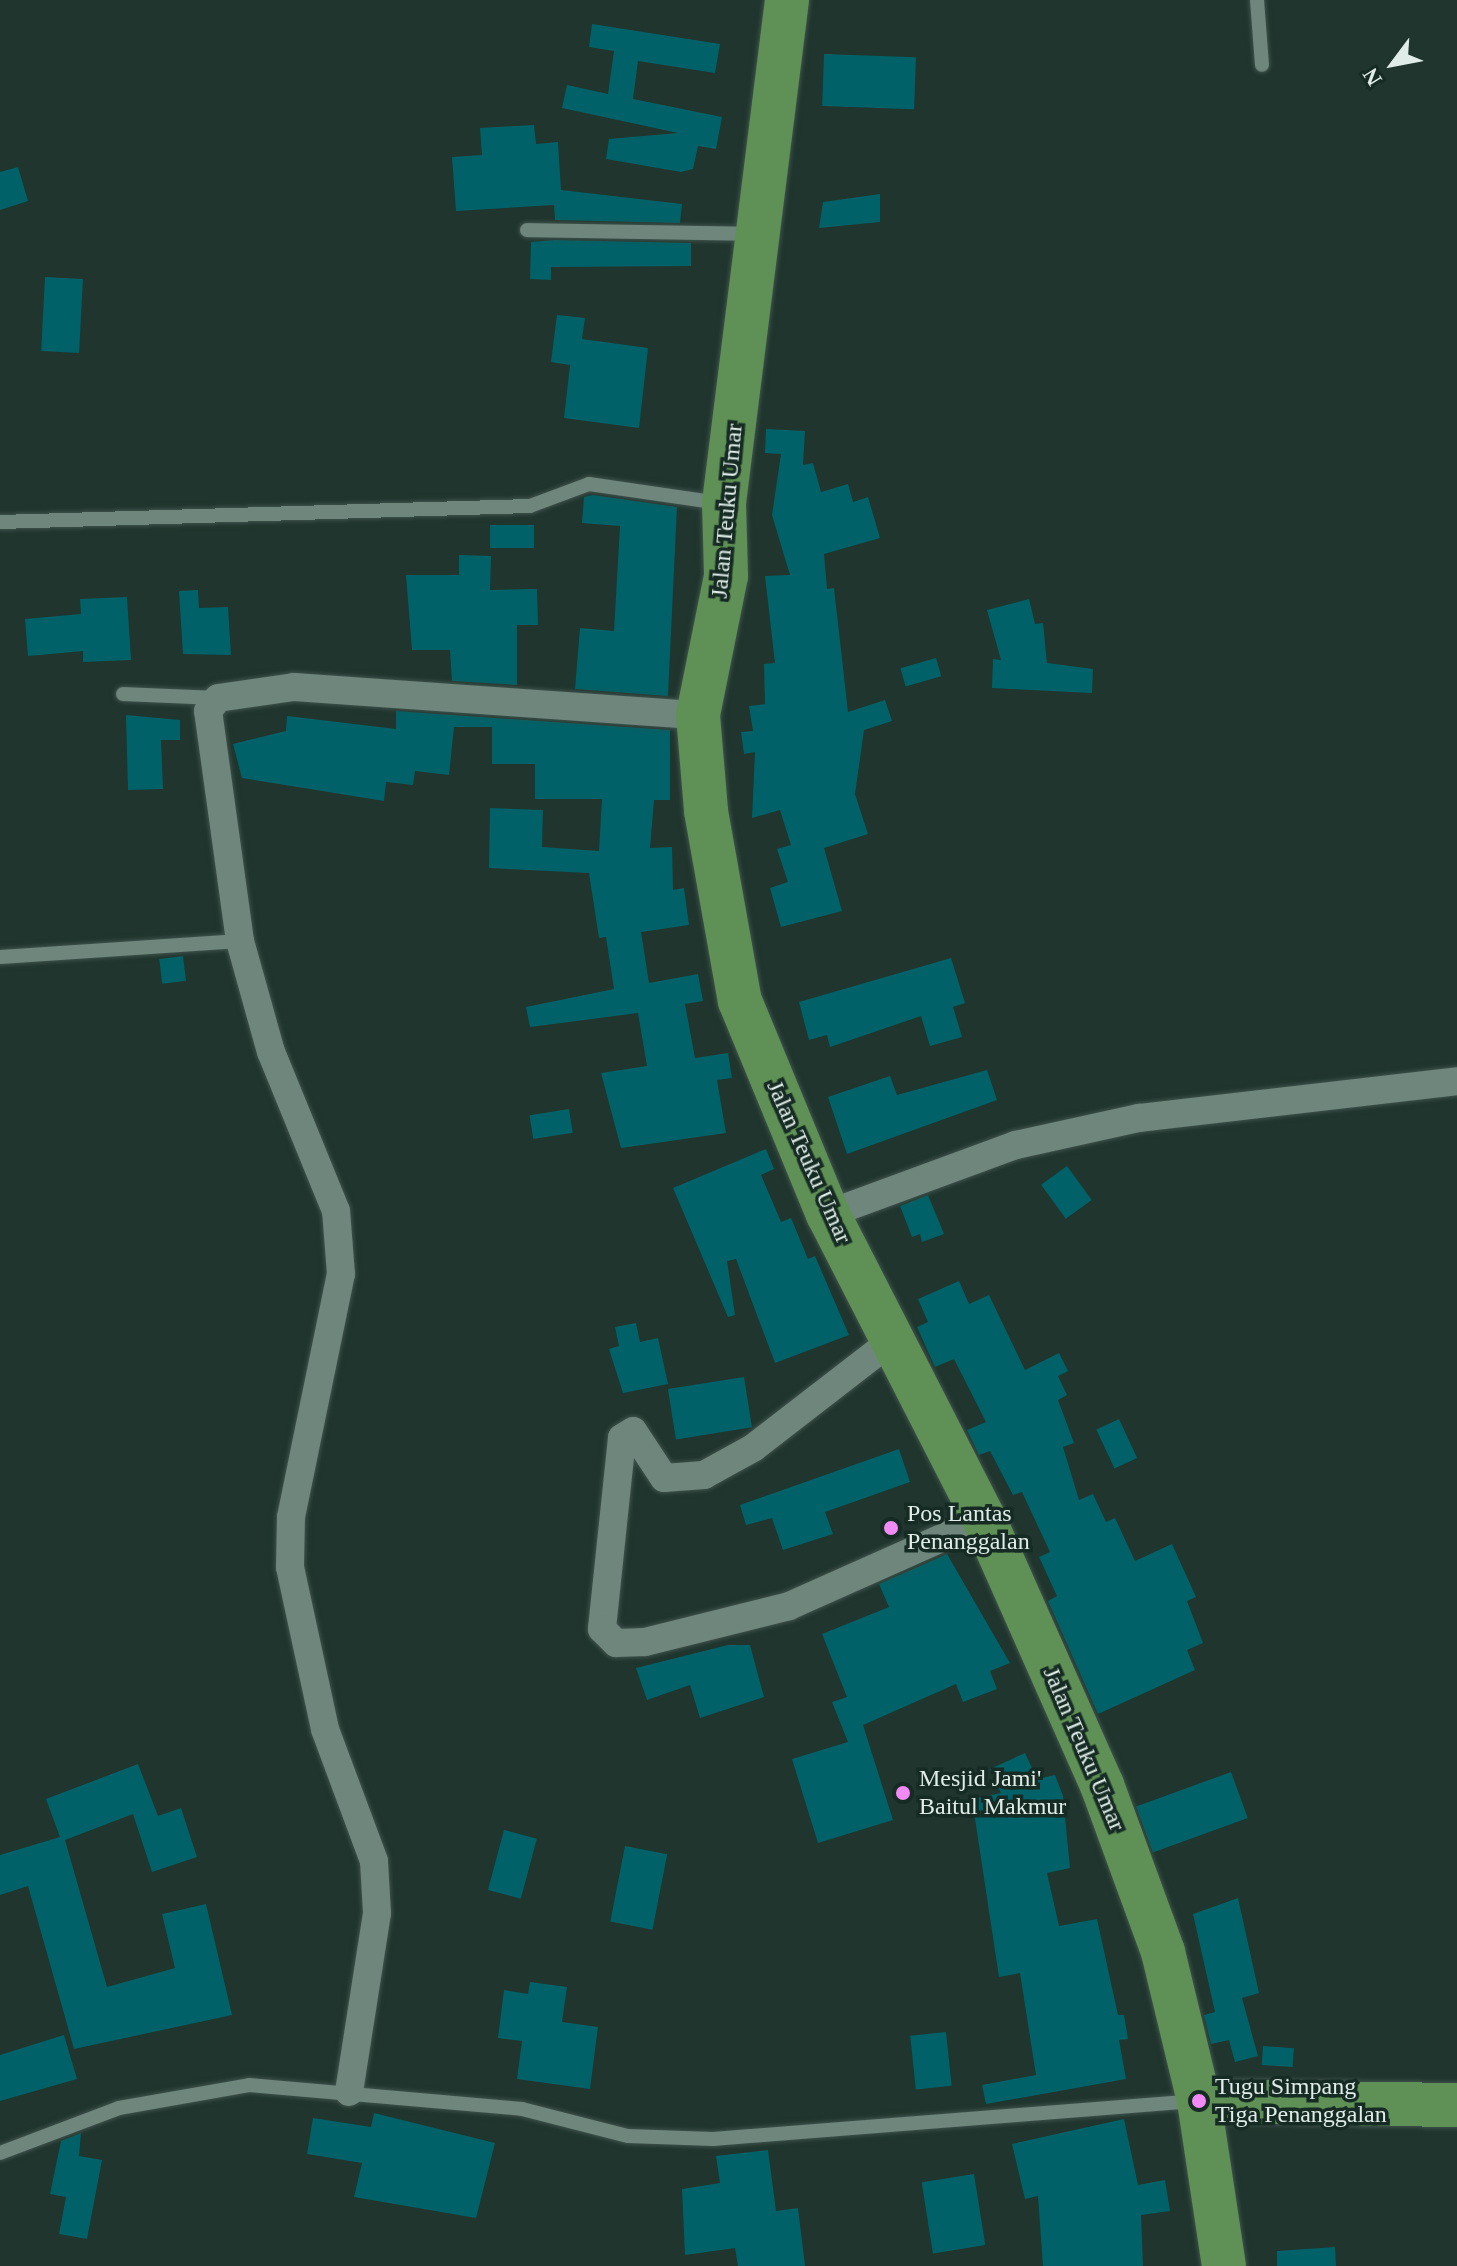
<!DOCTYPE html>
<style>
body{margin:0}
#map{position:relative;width:1457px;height:2266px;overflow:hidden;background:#1f352d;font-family:Georgia,serif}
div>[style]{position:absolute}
.building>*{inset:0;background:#006268;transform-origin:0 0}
.roads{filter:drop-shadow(0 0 2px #3f524c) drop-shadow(0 0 2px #3f524c)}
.service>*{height:14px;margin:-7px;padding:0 7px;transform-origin:7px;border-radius:7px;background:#6f867d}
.minor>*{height:28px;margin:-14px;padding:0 14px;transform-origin:14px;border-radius:14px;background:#6f867d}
.trunk>*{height:44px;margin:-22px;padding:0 22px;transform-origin:22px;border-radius:22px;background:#5f9055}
.dots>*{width:22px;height:22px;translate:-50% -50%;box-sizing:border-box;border:4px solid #162b23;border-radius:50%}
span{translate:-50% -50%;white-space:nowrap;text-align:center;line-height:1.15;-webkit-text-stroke:7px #162b23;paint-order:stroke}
.street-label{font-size:24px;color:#dfece7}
.poi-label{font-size:24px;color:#dfece7}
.left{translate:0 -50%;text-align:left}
.north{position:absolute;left:1353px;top:24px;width:80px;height:80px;-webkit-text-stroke:6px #162b23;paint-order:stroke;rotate:238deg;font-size:22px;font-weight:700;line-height:32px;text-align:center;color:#dfece7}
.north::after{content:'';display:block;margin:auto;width:28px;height:36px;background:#dfece7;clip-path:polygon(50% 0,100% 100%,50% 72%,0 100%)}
</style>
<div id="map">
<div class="building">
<i style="clip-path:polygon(592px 24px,720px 44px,715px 73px,638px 61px,633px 99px,722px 117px,716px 149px,698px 146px,693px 169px,681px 172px,606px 159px,609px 139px,678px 133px,562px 108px,567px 85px,608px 94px,614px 51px,589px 47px)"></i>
<i style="left:824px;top:54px;width:92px;height:52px;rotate:2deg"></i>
<i style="clip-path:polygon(534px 125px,536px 144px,558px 142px,561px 190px,682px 204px,680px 223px,555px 220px,554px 205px,456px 211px,452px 157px,482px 155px,480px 128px)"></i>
<i style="clip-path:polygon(18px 167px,28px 201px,0 210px,0 172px)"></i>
<i style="clip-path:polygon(880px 194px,880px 222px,819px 228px,823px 202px)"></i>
<i style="clip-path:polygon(555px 240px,691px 243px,691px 266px,551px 267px,551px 280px,530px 279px,531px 242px)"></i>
<i style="left:45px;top:277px;width:38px;height:74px;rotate:3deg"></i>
<i style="clip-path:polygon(557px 315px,585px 318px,582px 339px,648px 348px,639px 428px,564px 418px,570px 365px,551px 362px)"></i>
<i style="clip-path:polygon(766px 429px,805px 431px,803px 465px,813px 463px,821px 492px,848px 484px,853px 502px,868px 497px,880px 538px,824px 554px,827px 589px,834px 588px,848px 712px,885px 700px,892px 721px,864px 730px,855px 794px,868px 834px,824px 848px,842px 911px,781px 927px,770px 888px,788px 882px,777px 849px,791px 845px,780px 810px,752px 818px,755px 752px,744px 754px,741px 732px,753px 731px,749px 706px,765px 704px,764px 664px,775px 663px,765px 576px,790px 575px,772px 515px,781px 454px,765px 453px)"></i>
<i style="clip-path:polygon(593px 495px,677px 507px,668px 696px,575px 689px,580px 628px,614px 631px,620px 526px,582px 523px,584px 497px)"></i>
<i style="left:534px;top:525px;width:23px;height:44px;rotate:90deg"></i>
<i style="clip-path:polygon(459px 555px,491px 556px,490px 590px,537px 589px,538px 625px,517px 625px,517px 685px,452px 681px,450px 650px,412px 650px,406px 575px,459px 575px)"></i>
<i style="clip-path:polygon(198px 590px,199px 608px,228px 607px,231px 655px,183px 654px,179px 591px)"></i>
<i style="clip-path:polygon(127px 597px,131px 660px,83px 662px,83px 651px,28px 656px,25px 619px,81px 614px,80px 599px)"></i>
<i style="clip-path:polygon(1029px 599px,1035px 624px,1043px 623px,1047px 663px,1093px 669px,1092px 693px,992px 688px,993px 659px,1001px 660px,987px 610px)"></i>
<i style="left:936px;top:658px;width:19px;height:37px;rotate:74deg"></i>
<i style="clip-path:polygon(396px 711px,670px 730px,670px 800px,654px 800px,650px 848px,672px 847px,673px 890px,684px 888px,689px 925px,641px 932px,649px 983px,698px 974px,703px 1001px,685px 1004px,695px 1058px,728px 1053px,732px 1078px,717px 1080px,726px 1133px,621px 1148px,601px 1073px,647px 1066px,638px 1013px,530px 1027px,526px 1007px,614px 989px,606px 937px,599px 938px,589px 873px,489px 868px,490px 808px,543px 810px,542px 847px,599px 851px,602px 799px,535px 799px,535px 764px,492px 764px,492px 727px,454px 727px,449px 775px,415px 771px,413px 785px,386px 782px,384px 801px,242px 778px,233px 744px,286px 731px,287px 716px,396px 729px)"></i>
<i style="clip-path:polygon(126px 715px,180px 720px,180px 740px,161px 740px,163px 789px,128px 790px)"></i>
<i style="left:183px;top:956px;width:25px;height:24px;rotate:83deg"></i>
<i style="clip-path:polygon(951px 958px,965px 1003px,953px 1007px,962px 1037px,930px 1046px,921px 1016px,830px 1047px,827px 1035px,809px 1040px,799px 1002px)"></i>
<i style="clip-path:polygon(987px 1070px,997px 1100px,847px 1154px,828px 1097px,890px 1076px,897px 1095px)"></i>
<i style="left:569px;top:1109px;width:24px;height:40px;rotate:81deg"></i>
<i style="clip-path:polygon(766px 1149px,774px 1169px,761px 1175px,781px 1222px,791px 1218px,808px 1259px,815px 1256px,849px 1335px,775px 1363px,736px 1259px,727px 1261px,735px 1315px,728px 1317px,673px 1188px)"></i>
<i style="left:1067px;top:1166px;width:42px;height:32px;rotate:54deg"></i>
<i style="clip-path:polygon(928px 1195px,944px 1234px,922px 1242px,920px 1234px,912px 1237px,900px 1206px)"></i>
<i style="clip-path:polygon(959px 1281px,969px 1304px,989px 1295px,1025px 1370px,1059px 1353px,1068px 1371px,1058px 1376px,1067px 1395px,1058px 1400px,1074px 1443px,1063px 1447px,1079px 1500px,1093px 1494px,1106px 1522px,1115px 1518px,1135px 1561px,1172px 1544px,1196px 1597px,1187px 1601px,1203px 1643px,1187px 1650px,1195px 1670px,1098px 1714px,1048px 1601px,1057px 1596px,1039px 1557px,1050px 1552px,1022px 1492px,1013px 1495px,990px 1451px,979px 1455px,967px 1430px,986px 1422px,954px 1359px,935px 1367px,917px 1327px,928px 1322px,918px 1299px)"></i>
<i style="clip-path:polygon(636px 1323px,640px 1342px,658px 1338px,668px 1384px,623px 1393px,609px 1349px,619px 1346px,615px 1327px)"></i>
<i style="left:744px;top:1377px;width:51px;height:77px;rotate:81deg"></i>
<i style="left:1119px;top:1419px;width:43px;height:25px;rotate:65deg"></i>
<i style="clip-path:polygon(899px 1449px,910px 1482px,825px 1512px,833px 1534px,783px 1550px,772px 1518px,746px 1525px,740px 1505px)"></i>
<i style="clip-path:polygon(947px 1554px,1010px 1663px,990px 1671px,997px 1689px,963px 1702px,956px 1684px,863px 1725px,893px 1820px,818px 1843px,792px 1759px,848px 1742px,832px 1702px,847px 1697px,822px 1634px,889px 1607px,879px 1584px)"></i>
<i style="clip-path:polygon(728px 1645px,750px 1645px,764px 1697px,700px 1718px,690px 1685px,647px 1700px,636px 1668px)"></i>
<i style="clip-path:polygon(1025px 1753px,1037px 1779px,1055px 1775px,1063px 1796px,1070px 1868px,1047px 1873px,1059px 1926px,1097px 1919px,1118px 2015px,1124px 2015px,1128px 2039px,1119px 2040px,1126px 2079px,986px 2104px,982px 2085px,1036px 2075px,1020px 1973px,999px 1977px,972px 1799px,1001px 1793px,990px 1769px)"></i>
<i style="clip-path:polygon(138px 1764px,158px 1816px,181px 1808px,197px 1857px,152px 1872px,133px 1814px,65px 1840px,107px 1987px,175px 1968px,162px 1914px,206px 1904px,232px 2015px,74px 2049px,28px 1886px,0 1895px,0 1855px,60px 1837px,46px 1799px)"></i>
<i style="left:1231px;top:1772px;width:49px;height:101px;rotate:70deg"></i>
<i style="left:504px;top:1830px;width:34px;height:62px;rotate:15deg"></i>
<i style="left:625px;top:1846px;width:43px;height:77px;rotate:11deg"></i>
<i style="clip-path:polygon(1238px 1898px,1259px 1993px,1242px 1998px,1258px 2056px,1235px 2062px,1229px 2040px,1211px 2044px,1204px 2015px,1215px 2012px,1193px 1914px)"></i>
<i style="clip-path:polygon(530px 1982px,567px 1987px,562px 2022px,598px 2027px,590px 2089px,517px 2079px,522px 2041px,498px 2038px,504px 1990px,528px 1994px)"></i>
<i style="left:946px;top:2032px;width:54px;height:36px;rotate:84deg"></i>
<i style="clip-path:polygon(64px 2035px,77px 2079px,0 2101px,0 2055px)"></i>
<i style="left:1263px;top:2046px;width:31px;height:19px;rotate:4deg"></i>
<i style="clip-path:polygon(374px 2113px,495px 2143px,476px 2218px,354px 2197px,362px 2163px,307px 2154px,313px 2118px,371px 2127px)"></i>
<i style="clip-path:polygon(1124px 2119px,1138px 2185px,1165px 2180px,1170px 2211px,1141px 2215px,1143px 2266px,1043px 2266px,1038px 2196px,1025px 2199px,1012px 2144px)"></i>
<i style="clip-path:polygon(81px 2133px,79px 2156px,102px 2160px,87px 2239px,59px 2234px,66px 2197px,50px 2194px,61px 2141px)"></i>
<i style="clip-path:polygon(768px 2150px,776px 2211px,798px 2208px,805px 2266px,738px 2266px,735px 2248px,685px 2255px,682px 2189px,720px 2183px,716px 2156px)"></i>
<i style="left:974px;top:2174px;width:72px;height:53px;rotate:81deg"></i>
<i style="clip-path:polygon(1335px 2247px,1336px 2266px,1277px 2266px,1277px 2251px)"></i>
</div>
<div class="roads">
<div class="service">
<i style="left:1257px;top:0;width:65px;rotate:85.6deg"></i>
<i style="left:527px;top:230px;width:228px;rotate:1deg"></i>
<i style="left:0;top:522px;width:530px;rotate:-1.73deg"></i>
<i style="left:530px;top:506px;width:63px;rotate:-20.4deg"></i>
<i style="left:589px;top:484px;width:131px;rotate:8.3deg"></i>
<i style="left:123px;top:694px;width:94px;rotate:2.4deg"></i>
<i style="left:0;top:957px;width:241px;rotate:-3.8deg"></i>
<i style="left:0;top:2153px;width:127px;rotate:-20.7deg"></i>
<i style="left:119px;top:2108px;width:132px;rotate:-10deg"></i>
<i style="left:249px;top:2085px;width:274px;rotate:5deg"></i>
<i style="left:522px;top:2109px;width:109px;rotate:14.3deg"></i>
<i style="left:628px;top:2136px;width:85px;rotate:2deg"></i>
<i style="left:713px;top:2139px;width:483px;rotate:-4.5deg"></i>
</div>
<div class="minor">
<i style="left:828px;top:1214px;width:200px;rotate:-20.2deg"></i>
<i style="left:1016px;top:1145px;width:126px;rotate:-12.4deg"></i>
<i style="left:1139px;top:1118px;width:320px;rotate:-6.6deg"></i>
<i style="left:894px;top:1339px;width:178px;rotate:142.3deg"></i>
<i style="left:753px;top:1448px;width:56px;rotate:151.1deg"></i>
<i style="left:704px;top:1475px;width:40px;rotate:175.7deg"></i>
<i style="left:664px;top:1478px;width:56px;rotate:-123.4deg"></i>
<i style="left:633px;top:1431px;width:13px;rotate:148deg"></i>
<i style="left:622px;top:1438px;width:192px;rotate:96deg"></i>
<i style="left:602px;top:1629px;width:20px;rotate:45deg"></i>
<i style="left:616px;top:1643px;width:29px;rotate:-2deg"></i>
<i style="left:645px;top:1642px;width:148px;rotate:-14deg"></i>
<i style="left:789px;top:1606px;width:214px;rotate:-24deg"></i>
<i style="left:349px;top:2092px;width:181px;rotate:-81.1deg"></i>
<i style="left:377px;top:1913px;width:52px;rotate:-93.3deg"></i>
<i style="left:374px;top:1861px;width:141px;rotate:-110.4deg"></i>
<i style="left:325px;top:1729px;width:166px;rotate:-102.2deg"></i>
<i style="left:290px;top:1567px;width:50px;rotate:-88.9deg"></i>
<i style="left:291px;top:1517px;width:248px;rotate:-78.4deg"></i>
<i style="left:341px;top:1274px;width:63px;rotate:-94.5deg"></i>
<i style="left:336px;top:1211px;width:172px;rotate:-112.2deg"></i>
<i style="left:271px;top:1052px;width:115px;rotate:-105.6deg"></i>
<i style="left:240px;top:941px;width:232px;rotate:-97.9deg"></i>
<i style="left:208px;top:711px;width:16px;rotate:-52deg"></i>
<i style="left:218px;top:698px;width:77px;rotate:-8.2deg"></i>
<i style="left:294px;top:687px;width:405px;rotate:4deg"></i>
</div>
<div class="trunk">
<i style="left:787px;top:0;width:507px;rotate:97.14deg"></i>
<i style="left:724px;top:503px;width:73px;rotate:88.4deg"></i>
<i style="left:726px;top:576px;width:142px;rotate:101.4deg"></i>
<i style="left:698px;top:715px;width:96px;rotate:85.2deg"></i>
<i style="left:706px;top:811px;width:193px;rotate:79.9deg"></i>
<i style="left:740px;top:1001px;width:230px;rotate:67.6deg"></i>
<i style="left:828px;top:1214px;width:343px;rotate:62.9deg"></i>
<i style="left:984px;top:1519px;width:291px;rotate:66.1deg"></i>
<i style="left:1102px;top:1785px;width:178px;rotate:69.9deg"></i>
<i style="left:1163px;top:1952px;width:153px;rotate:76.4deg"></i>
<i style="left:1199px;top:2101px;width:167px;rotate:81.4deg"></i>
<i style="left:1199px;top:2101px;width:258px;rotate:0.9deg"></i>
</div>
</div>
<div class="dots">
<i style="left:891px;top:1528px;background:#f18af4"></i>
<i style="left:903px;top:1793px;background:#f18af4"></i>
<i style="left:1199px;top:2101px;background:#f18af4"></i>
</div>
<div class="street-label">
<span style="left:727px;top:511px;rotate:-85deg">Jalan Teuku Umar</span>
<span style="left:809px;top:1162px;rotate:66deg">Jalan Teuku Umar</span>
<span style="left:1084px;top:1749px;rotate:67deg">Jalan Teuku Umar</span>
</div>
<div class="poi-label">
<span class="left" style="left:907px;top:1528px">Pos Lantas<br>Penanggalan</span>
<span class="left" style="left:919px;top:1793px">Mesjid Jami'<br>Baitul Makmur</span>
<span class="left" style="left:1215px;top:2101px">Tugu Simpang<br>Tiga Penanggalan</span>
</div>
<div class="north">N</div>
</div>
